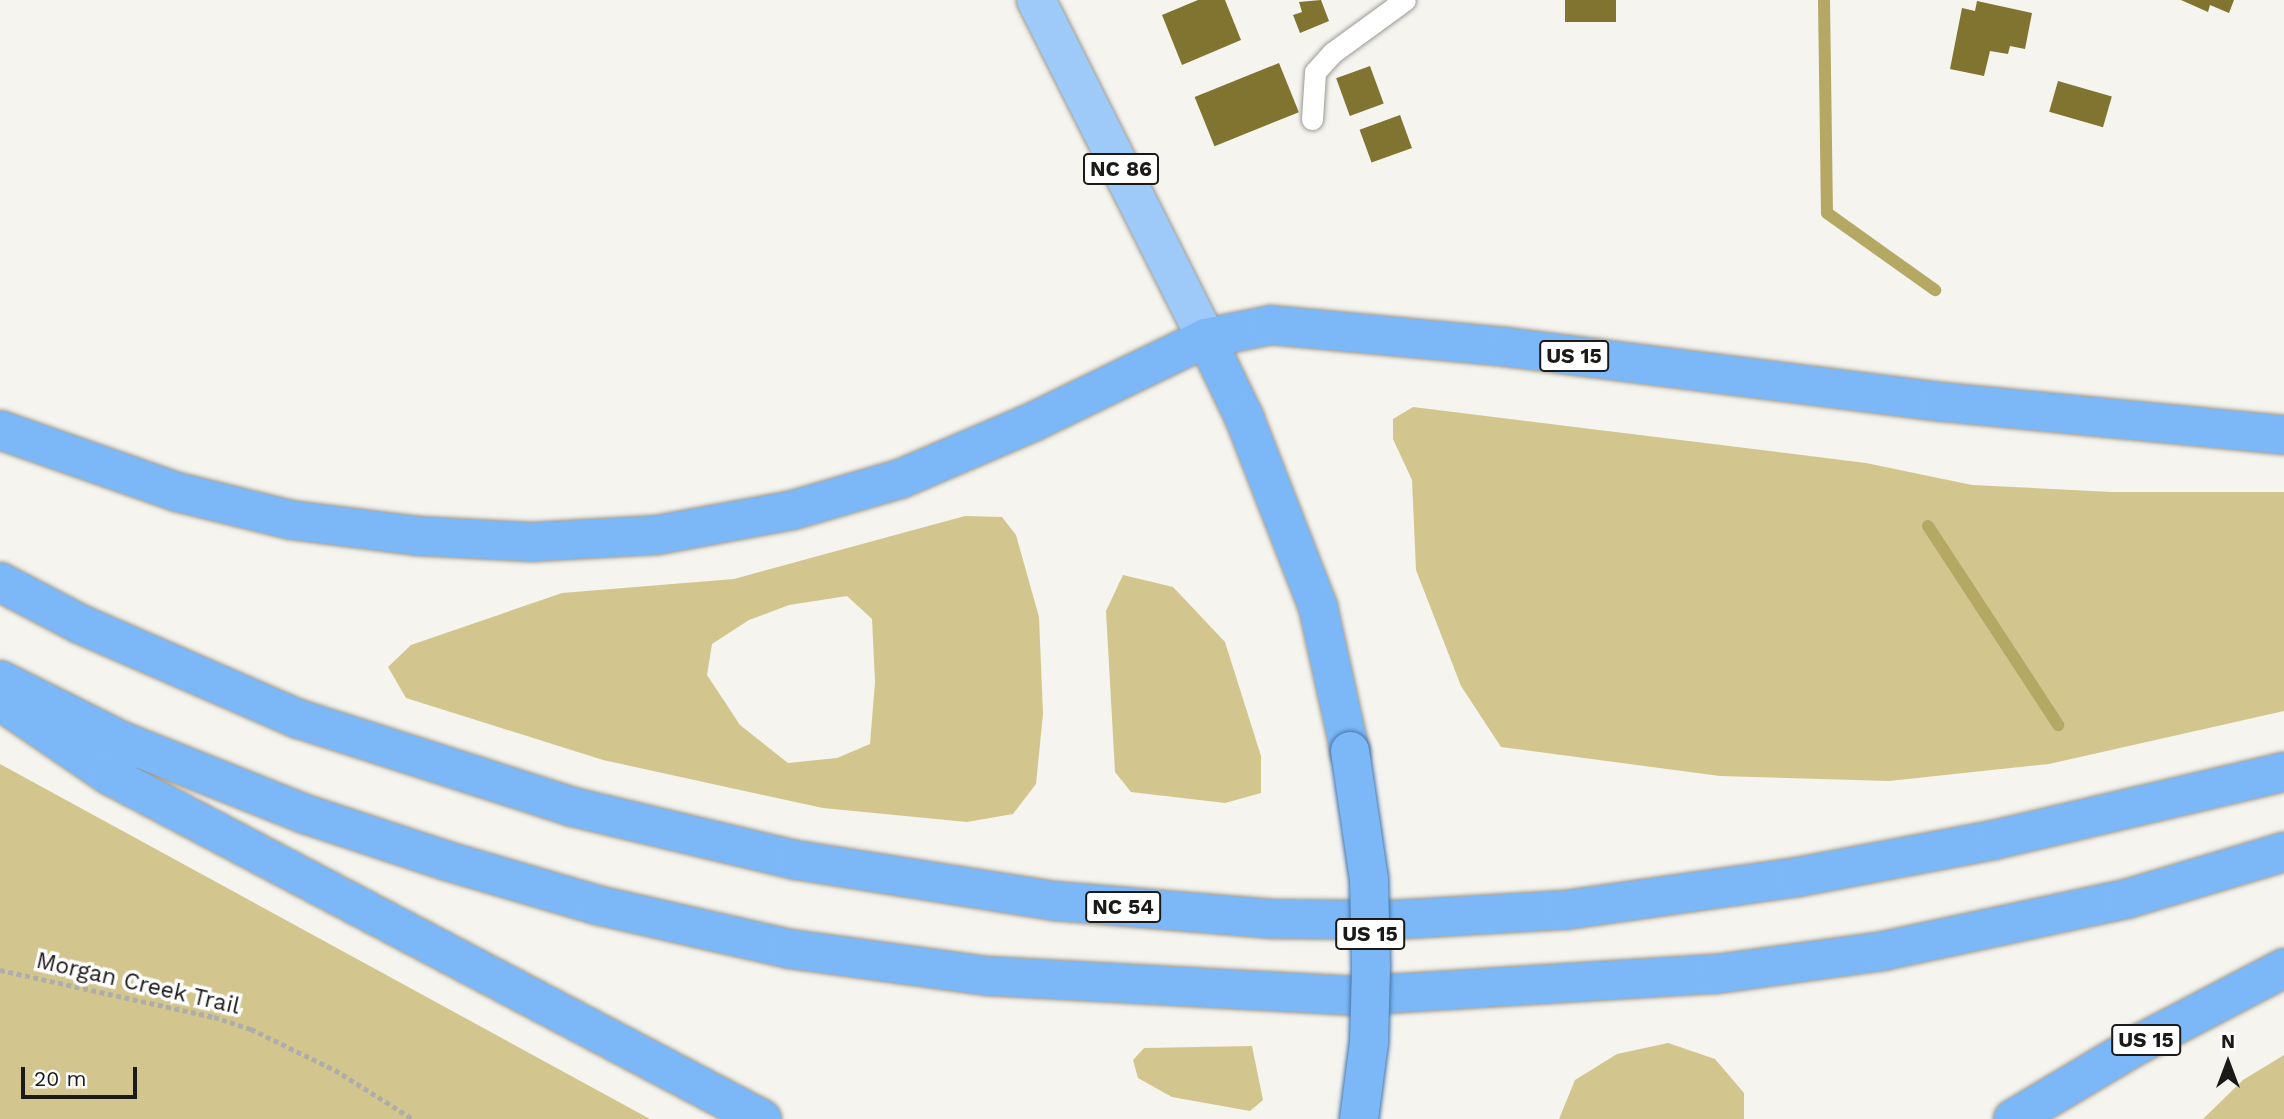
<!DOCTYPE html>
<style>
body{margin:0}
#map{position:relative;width:2284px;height:1119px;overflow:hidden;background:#f5f4ef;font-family:"Work Sans",sans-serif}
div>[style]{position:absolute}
.green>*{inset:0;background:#d2c68e}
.stream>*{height:12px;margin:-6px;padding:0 6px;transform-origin:6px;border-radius:6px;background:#b5a764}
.building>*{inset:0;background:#817330;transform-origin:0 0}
.path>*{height:4.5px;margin-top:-2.25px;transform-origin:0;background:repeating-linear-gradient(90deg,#aeada9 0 5px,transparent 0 8.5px)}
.roads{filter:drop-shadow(0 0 2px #9a9994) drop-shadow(0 0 2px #9a9994)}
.service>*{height:21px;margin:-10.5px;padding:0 10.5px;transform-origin:10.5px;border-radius:10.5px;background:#fff}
.primary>*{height:38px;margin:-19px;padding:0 19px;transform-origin:19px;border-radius:19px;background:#9dcaf9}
.trunk>*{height:38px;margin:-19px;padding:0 19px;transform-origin:19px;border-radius:19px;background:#7cb8f7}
.bridges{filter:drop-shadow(0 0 2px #4575a8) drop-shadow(0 0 2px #4575a8)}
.trunk-bridge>*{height:38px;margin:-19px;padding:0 19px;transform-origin:19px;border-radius:19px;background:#7cb8f7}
span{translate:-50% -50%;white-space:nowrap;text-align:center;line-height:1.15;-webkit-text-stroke:7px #fff;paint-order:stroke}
.shield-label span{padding:2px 5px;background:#fff;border:2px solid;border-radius:5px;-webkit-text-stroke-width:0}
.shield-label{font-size:21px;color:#1b1a18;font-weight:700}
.street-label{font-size:23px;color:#1b1a18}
.north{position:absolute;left:2193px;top:1028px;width:70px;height:70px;-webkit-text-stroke:5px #fff;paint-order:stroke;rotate:0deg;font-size:19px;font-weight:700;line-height:28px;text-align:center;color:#1b1a18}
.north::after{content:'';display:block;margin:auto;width:24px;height:32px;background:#1b1a18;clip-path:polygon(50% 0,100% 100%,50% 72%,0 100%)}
.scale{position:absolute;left:21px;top:1067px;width:116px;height:32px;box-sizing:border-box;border:4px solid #1b1a18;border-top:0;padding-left:9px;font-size:21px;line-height:24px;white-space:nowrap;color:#1b1a18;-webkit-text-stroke:5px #fff;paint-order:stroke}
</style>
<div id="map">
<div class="green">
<i style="clip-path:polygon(1413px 407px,1866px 463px,1972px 485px,2112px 492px,2284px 492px,2284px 711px,2049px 764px,1889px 781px,1720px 776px,1501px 747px,1461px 686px,1416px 570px,1412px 480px,1393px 439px,1393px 419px)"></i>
<i style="clip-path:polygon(evenodd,965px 516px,1002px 517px,1016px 535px,1039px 617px,1043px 714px,1036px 784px,1013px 814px,967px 822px,823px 808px,603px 760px,406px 698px,388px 667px,411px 645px,562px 593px,734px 579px,965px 516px,847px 596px,872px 619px,875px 682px,870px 744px,837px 758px,788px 763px,740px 725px,707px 675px,712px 644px,749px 620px,789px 605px,847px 596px)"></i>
<i style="clip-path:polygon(1123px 575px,1173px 587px,1225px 642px,1261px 756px,1261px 793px,1225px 803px,1131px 792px,1115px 772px,1106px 611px)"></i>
<i style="clip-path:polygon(0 764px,650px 1119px,0 1119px)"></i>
<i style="clip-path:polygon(1668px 1043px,1715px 1059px,1744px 1093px,1744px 1119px,1559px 1119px,1575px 1080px,1617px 1054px)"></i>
<i style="clip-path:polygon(1252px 1046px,1263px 1100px,1250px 1111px,1172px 1097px,1138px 1078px,1133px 1060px,1144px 1048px)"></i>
<i style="clip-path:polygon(2284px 1055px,2284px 1119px,2203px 1119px,2243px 1080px)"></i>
</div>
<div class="stream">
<i style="left:1824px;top:0;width:213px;rotate:89.2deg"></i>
<i style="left:1827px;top:213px;width:133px;rotate:35.5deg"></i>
<i style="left:1928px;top:526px;width:238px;rotate:56.8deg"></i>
</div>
<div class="building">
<i style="clip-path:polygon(1198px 0,1225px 0,1241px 40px,1182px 65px,1162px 15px)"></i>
<i style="clip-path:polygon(1321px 0,1329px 21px,1300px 33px,1293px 15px,1302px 12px,1299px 2px)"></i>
<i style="left:1565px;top:0;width:51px;height:22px"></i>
<i style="clip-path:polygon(2181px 0,2234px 0,2229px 13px,2210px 5px,2208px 12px)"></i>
<i style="clip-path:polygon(1977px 1px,2032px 13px,2025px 49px,2010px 46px,2008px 54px,1990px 51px,1984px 76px,1950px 69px,1962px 8px,1975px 11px)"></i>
<i style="left:1279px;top:63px;width:53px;height:91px;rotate:68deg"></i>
<i style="left:1370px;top:66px;width:40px;height:36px;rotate:70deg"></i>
<i style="left:2058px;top:81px;width:56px;height:32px;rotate:16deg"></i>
<i style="left:1400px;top:115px;width:35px;height:43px;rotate:70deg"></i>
</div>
<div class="path">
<i style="left:0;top:970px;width:219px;rotate:12.4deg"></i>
<i style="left:214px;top:1017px;width:39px;rotate:18deg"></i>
<i style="left:251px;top:1029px;width:93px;rotate:26deg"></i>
<i style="left:335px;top:1070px;width:92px;rotate:32.1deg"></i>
</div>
<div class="roads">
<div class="service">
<i style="left:1312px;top:119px;width:47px;rotate:-86.3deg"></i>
<i style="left:1315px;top:72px;width:25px;rotate:-48deg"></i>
<i style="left:1332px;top:53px;width:90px;rotate:-36deg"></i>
</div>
<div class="primary">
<i style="left:1036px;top:0;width:378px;rotate:63.3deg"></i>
</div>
<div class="trunk">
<i style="left:1206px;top:338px;width:88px;rotate:64.3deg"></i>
<i style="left:1244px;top:417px;width:204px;rotate:68.7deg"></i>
<i style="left:1318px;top:607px;width:148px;rotate:77.5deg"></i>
<i style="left:0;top:430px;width:188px;rotate:19.3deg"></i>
<i style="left:177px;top:492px;width:117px;rotate:13.8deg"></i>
<i style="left:291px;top:520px;width:127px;rotate:7.2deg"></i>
<i style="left:417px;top:536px;width:115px;rotate:3deg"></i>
<i style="left:532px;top:542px;width:125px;rotate:-3.2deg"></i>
<i style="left:657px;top:535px;width:138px;rotate:-10.4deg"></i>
<i style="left:793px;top:510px;width:111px;rotate:-16.2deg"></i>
<i style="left:900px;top:479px;width:147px;rotate:-23.2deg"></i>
<i style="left:1035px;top:421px;width:190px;rotate:-25.9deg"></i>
<i style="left:1206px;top:338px;width:66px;rotate:-11.3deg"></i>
<i style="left:1271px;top:325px;width:236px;rotate:5.3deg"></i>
<i style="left:1506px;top:347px;width:439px;rotate:7.2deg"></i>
<i style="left:1942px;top:402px;width:344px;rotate:5.5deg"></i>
<i style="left:0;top:582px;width:90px;rotate:27.7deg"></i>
<i style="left:80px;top:624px;width:239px;rotate:23.5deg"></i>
<i style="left:299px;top:719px;width:288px;rotate:17.8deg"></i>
<i style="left:573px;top:807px;width:229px;rotate:13.4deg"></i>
<i style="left:796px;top:860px;width:262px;rotate:9deg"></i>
<i style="left:1055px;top:901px;width:219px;rotate:4.7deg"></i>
<i style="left:1273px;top:919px;width:117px;rotate:0.5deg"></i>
<i style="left:1390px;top:920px;width:176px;rotate:-3.3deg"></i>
<i style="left:1566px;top:910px;width:234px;rotate:-8.1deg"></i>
<i style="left:1798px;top:877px;width:199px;rotate:-10.7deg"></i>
<i style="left:1994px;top:840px;width:298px;rotate:-13.2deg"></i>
<i style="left:0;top:680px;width:139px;rotate:26.6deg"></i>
<i style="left:124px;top:742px;width:195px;rotate:21.7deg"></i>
<i style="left:305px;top:814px;width:150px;rotate:18.3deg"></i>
<i style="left:447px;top:861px;width:160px;rotate:16.3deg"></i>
<i style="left:601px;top:906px;width:194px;rotate:12.8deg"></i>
<i style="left:790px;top:949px;width:200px;rotate:7.8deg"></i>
<i style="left:988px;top:976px;width:365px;rotate:3.1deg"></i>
<i style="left:1352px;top:996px;width:365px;rotate:-3.5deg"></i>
<i style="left:1716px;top:974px;width:169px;rotate:-7.8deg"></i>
<i style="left:1883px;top:951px;width:249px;rotate:-12.1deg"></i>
<i style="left:2126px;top:899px;width:165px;rotate:-16.6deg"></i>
<i style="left:8px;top:706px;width:122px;rotate:34.3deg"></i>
<i style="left:109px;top:775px;width:738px;rotate:27.78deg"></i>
<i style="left:2013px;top:1119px;width:144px;rotate:-30.8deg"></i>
<i style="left:2137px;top:1045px;width:166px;rotate:-27.6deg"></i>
</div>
</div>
<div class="bridges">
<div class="trunk-bridge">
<i style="left:1350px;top:751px;width:129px;rotate:81.6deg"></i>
<i style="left:1369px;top:879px;width:88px;rotate:88.7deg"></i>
<i style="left:1371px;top:967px;width:75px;rotate:91.5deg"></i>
<i style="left:1369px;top:1042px;width:78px;rotate:97.4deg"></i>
</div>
</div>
<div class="shield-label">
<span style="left:1121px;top:169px">NC 86</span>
<span style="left:1574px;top:356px">US 15</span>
<span style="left:1123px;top:907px">NC 54</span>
<span style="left:1370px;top:934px">US 15</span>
<span style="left:2146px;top:1040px">US 15</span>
</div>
<div class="street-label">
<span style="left:138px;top:984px;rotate:13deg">Morgan Creek Trail</span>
</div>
<div class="north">N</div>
<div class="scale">20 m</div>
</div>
